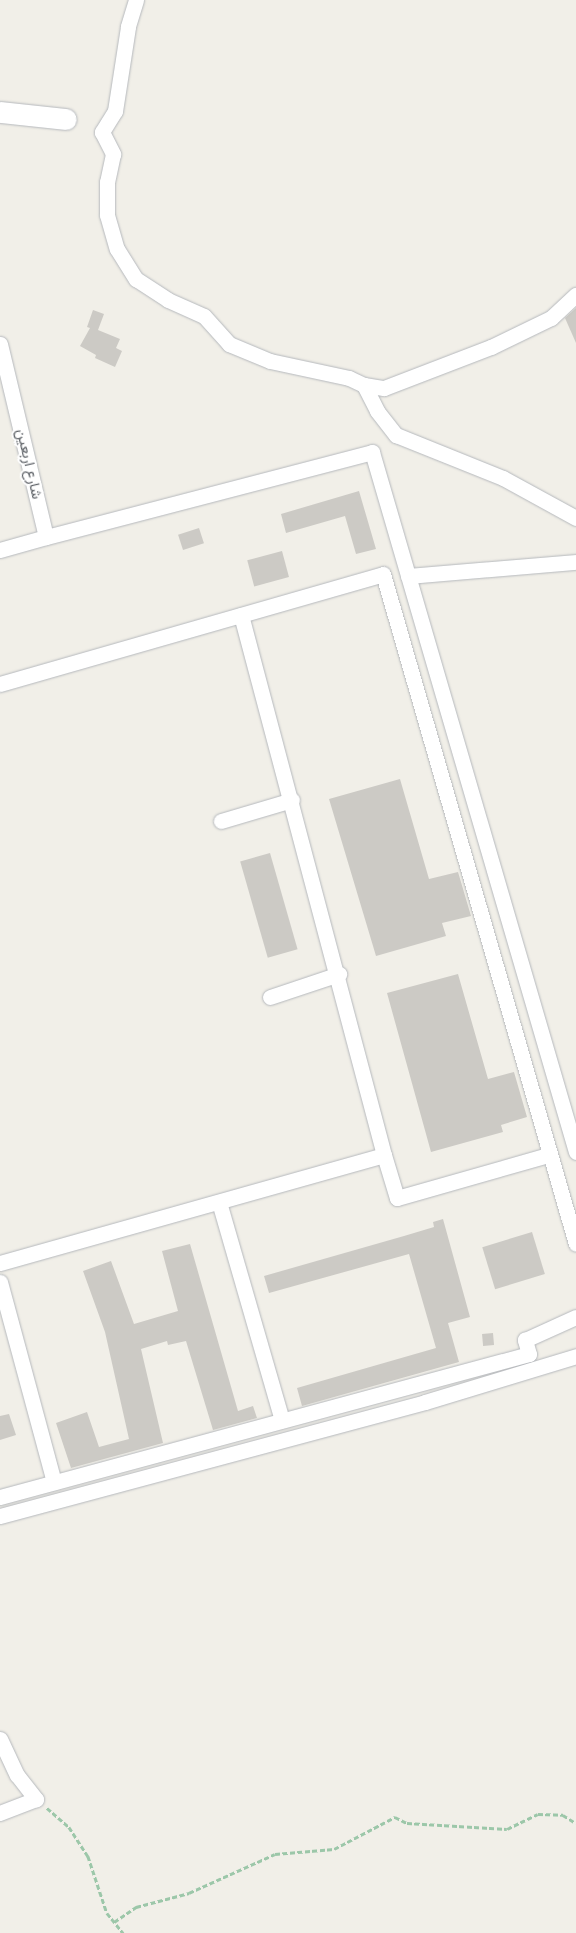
<!DOCTYPE html>
<meta charset="utf-8">
<style>
body{margin:0}
#map{position:relative;width:576px;height:1933px;overflow:hidden;background:#f1efe8;font-family:Cabin,Vazirmatn,sans-serif}
div>[style]{position:absolute}
.building>*{inset:0;background:#cccac5;transform-origin:0 0}
.path>*{height:2.5px;margin-top:-1.25px;transform-origin:0;background:repeating-linear-gradient(90deg,#9cc7a9 0 5px,transparent 0 7.5px)}
.roads{filter:drop-shadow(0 0 1px #b5b8bc) drop-shadow(0 0 1px #b5b8bc)}
.street>*{height:15px;margin:-7.5px;padding:0 7.5px;transform-origin:7.5px;border-radius:7.5px;background:#fff}
.secondary>*{height:21px;margin:-10.5px;padding:0 10.5px;transform-origin:10.5px;border-radius:10.5px;background:#fff}
span{translate:-50% -50%;white-space:nowrap;text-align:center;line-height:1.15;-webkit-text-stroke:4px #fff;paint-order:stroke}
.street-label{font-size:15px;color:#5f6368}
</style>
<div id="map">
<div class="building">
<i style="clip-path:polygon(576px 308px,576px 343px,565px 318px)"></i>
<i style="clip-path:polygon(93px 310px,104px 314px,98px 330px,120px 339px,116px 348px,122px 351px,115px 367px,95px 358px,96px 355px,80px 346px,90px 328px,87px 327px)"></i>
<i style="clip-path:polygon(359px 491px,376px 549px,356px 554px,345px 516px,286px 533px,281px 514px)"></i>
<i style="left:199px;top:528px;width:16px;height:22px;rotate:72deg"></i>
<i style="left:282px;top:551px;width:27px;height:36px;rotate:75deg"></i>
<i style="clip-path:polygon(400px 779px,429px 879px,458px 872px,471px 916px,442px 923px,446px 936px,376px 956px,329px 799px)"></i>
<i style="left:270px;top:853px;width:100px;height:31px;rotate:74deg"></i>
<i style="clip-path:polygon(458px 974px,488px 1079px,514px 1072px,527px 1117px,501px 1125px,503px 1132px,431px 1152px,387px 993px)"></i>
<i style="clip-path:polygon(443px 1219px,470px 1317px,448px 1323px,459px 1362px,302px 1406px,297px 1388px,436px 1348px,409px 1254px,269px 1293px,264px 1276px,404px 1236px,434px 1227px,433px 1222px)"></i>
<i style="left:532px;top:1232px;width:44px;height:52px;rotate:73deg"></i>
<i style="clip-path:polygon(190px 1244px,238px 1411px,253px 1406px,257px 1418px,213px 1430px,186px 1341px,168px 1345px,167px 1341px,141px 1349px,163px 1443px,71px 1468px,56px 1423px,87px 1412px,99px 1447px,129px 1439px,105px 1332px,83px 1271px,111px 1261px,134px 1324px,178px 1311px,162px 1251px)"></i>
<i style="left:493px;top:1333px;width:12px;height:11px;rotate:85deg"></i>
<i style="clip-path:polygon(9px 1414px,16px 1435px,0 1440px,0 1416px)"></i>
</div>
<div class="path">
<i style="left:47px;top:1808px;width:29px;rotate:41deg"></i>
<i style="left:69px;top:1827px;width:35px;rotate:57deg"></i>
<i style="left:88px;top:1856px;width:60px;rotate:71.6deg"></i>
<i style="left:107px;top:1913px;width:26px;rotate:51deg"></i>
<i style="left:114px;top:1922px;width:27px;rotate:-34deg"></i>
<i style="left:136px;top:1907px;width:55px;rotate:-14.8deg"></i>
<i style="left:189px;top:1893px;width:94px;rotate:-24.4deg"></i>
<i style="left:275px;top:1854px;width:59px;rotate:-4.8deg"></i>
<i style="left:334px;top:1849px;width:69px;rotate:-27.7deg"></i>
<i style="left:395px;top:1817px;width:13px;rotate:27deg"></i>
<i style="left:407px;top:1823px;width:100px;rotate:3.4deg"></i>
<i style="left:507px;top:1829px;width:34px;rotate:-26deg"></i>
<i style="left:538px;top:1814px;width:25px;rotate:2deg"></i>
<i style="left:563px;top:1815px;width:15px;rotate:32deg"></i>
</div>
<div class="roads">
<div class="street">
<i style="left:136px;top:0;width:28px;rotate:107deg"></i>
<i style="left:128px;top:27px;width:85px;rotate:98.8deg"></i>
<i style="left:115px;top:111px;width:25px;rotate:122deg"></i>
<i style="left:102px;top:132px;width:25px;rotate:63deg"></i>
<i style="left:113px;top:154px;width:29px;rotate:102deg"></i>
<i style="left:107px;top:182px;width:33px;rotate:90deg"></i>
<i style="left:107px;top:215px;width:35px;rotate:74deg"></i>
<i style="left:117px;top:249px;width:36px;rotate:58deg"></i>
<i style="left:136px;top:279px;width:38px;rotate:33deg"></i>
<i style="left:168px;top:300px;width:39px;rotate:24deg"></i>
<i style="left:204px;top:316px;width:38px;rotate:48deg"></i>
<i style="left:229px;top:344px;width:44px;rotate:22.5deg"></i>
<i style="left:270px;top:361px;width:81px;rotate:12.1deg"></i>
<i style="left:349px;top:378px;width:17px;rotate:25deg"></i>
<i style="left:364px;top:385px;width:29px;rotate:63deg"></i>
<i style="left:377px;top:411px;width:31px;rotate:52deg"></i>
<i style="left:396px;top:435px;width:115px;rotate:21.9deg"></i>
<i style="left:503px;top:478px;width:83px;rotate:28.7deg"></i>
<i style="left:0;top:344px;width:198px;rotate:76.6deg"></i>
<i style="left:46px;top:537px;width:48px;rotate:164.2deg"></i>
<i style="left:364px;top:385px;width:20px;rotate:9deg"></i>
<i style="left:384px;top:388px;width:115px;rotate:-21deg"></i>
<i style="left:491px;top:347px;width:67px;rotate:-25.8deg"></i>
<i style="left:551px;top:318px;width:34px;rotate:-43deg"></i>
<i style="left:46px;top:537px;width:337px;rotate:-14.6deg"></i>
<i style="left:372px;top:452px;width:729px;rotate:73.75deg"></i>
<i style="left:408px;top:576px;width:169px;rotate:-4.8deg"></i>
<i style="left:241px;top:615px;width:559px;rotate:75.17deg"></i>
<i style="left:0;top:684px;width:398px;rotate:-16deg"></i>
<i style="left:383px;top:574px;width:697px;rotate:73.93deg"></i>
<i style="left:221px;top:821px;width:74px;rotate:-16.5deg"></i>
<i style="left:270px;top:997px;width:73px;rotate:-18.4deg"></i>
<i style="left:219px;top:1202px;width:227px;rotate:73.9deg"></i>
<i style="left:0;top:1263px;width:399px;rotate:-15.7deg"></i>
<i style="left:384px;top:1155px;width:45px;rotate:73.2deg"></i>
<i style="left:397px;top:1198px;width:157px;rotate:-15.9deg"></i>
<i style="left:0;top:1282px;width:207px;rotate:74.9deg"></i>
<i style="left:0;top:1497px;width:548px;rotate:-15.13deg"></i>
<i style="left:529px;top:1354px;width:15px;rotate:-106deg"></i>
<i style="left:525px;top:1340px;width:56px;rotate:-24.3deg"></i>
<i style="left:0;top:1516px;width:440px;rotate:-15deg"></i>
<i style="left:425px;top:1402px;width:158px;rotate:-16.9deg"></i>
<i style="left:0;top:1739px;width:40px;rotate:65deg"></i>
<i style="left:17px;top:1775px;width:31px;rotate:52deg"></i>
<i style="left:36px;top:1799px;width:39px;rotate:159deg"></i>
</div>
<div class="secondary">
<i style="left:0;top:112px;width:66px;rotate:6.1deg"></i>
</div>
</div>
<div class="street-label">
<span style="left:29px;top:464px;rotate:77deg">شارع اربعين</span>
</div>
</div>
